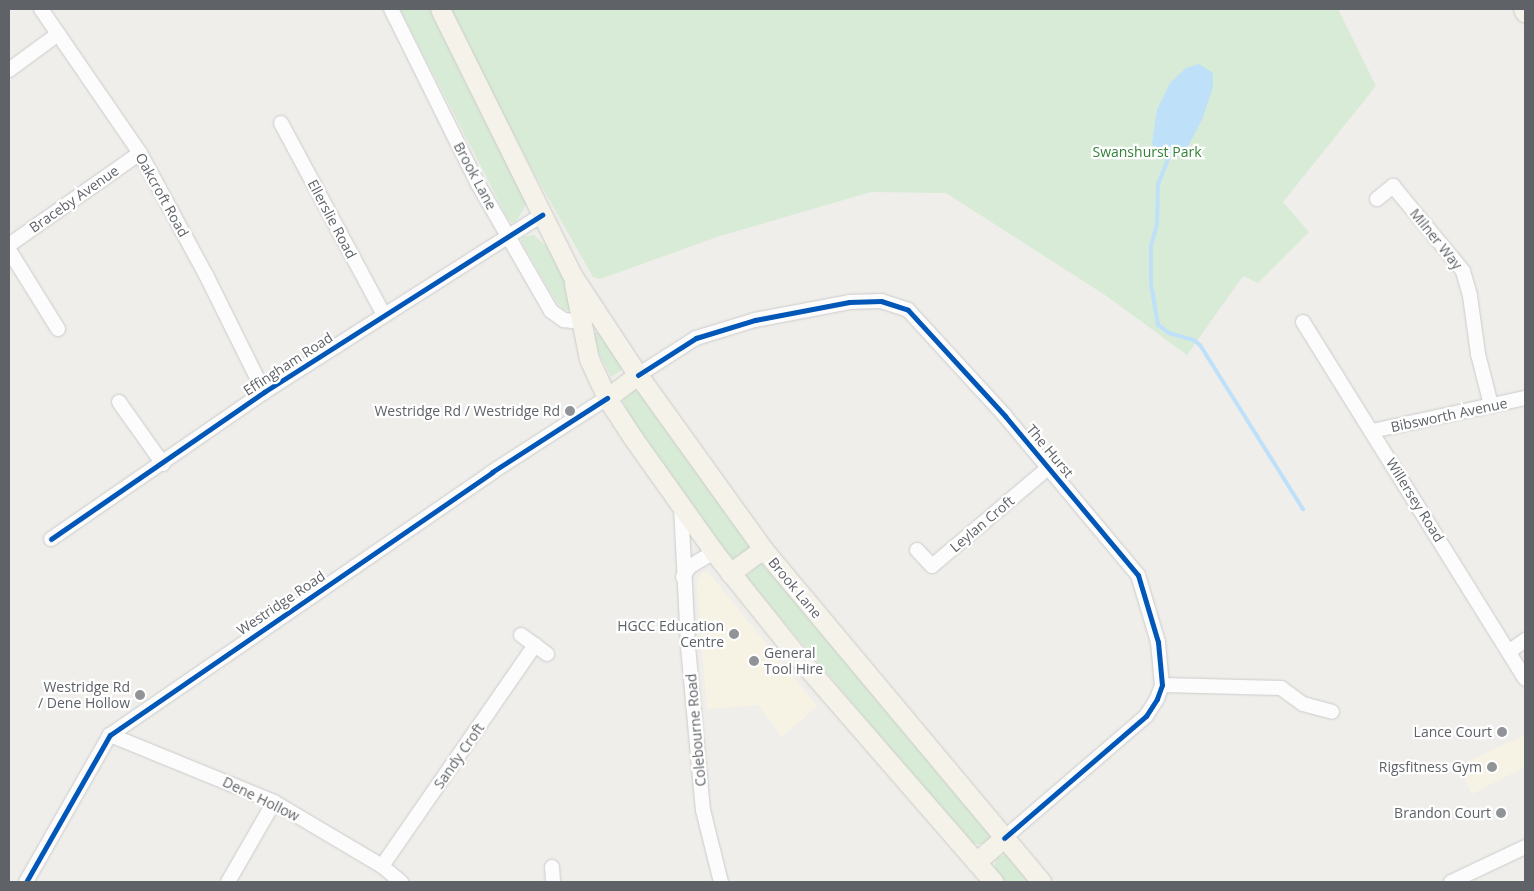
<!DOCTYPE html>
<style>
body{margin:0}
#map{position:relative;width:1534px;height:891px;overflow:hidden;background:#efeeea;font-family:"Open Sans",sans-serif}
div>[style]{position:absolute}
.commercial>*{inset:0;background:#f7f3e4}
.green>*{inset:0;background:#d8ebd6}
.water>*{inset:0;background:#bfe0f9}
.stream>*{height:4px;margin:-2px;padding:0 2px;transform-origin:2px;border-radius:2px;background:#bfe0f9}
.roads{filter:drop-shadow(0 0 1px #cbcccc) drop-shadow(0 0 1px #cbcccc)}
.minor>*{height:14px;margin:-7px;padding:0 7px;transform-origin:7px;border-radius:7px;background:#fdfcfc}
.major>*{height:19px;margin:-9.5px;padding:0 9.5px;transform-origin:9.5px;border-radius:9.5px;background:#f4f2e9}
.cycleway>*{height:5px;margin:-2.5px;padding:0 2.5px;transform-origin:2.5px;border-radius:2.5px;background:#0057b8}
.dots>*{width:14px;height:14px;translate:-50% -50%;box-sizing:border-box;border:2px solid #fff;border-radius:50%}
span{translate:-50% -50%;white-space:nowrap;text-align:center;line-height:1.15;-webkit-text-stroke:4.5px #fff;paint-order:stroke}
.park-label{font-size:14px;color:#348238}
.street-label{font-size:14px;color:#5f6368}
.poi-label{font-size:14px;color:#5f6368}
.right{translate:-100% -50%;text-align:right}
.left{translate:0 -50%;text-align:left}
.frame{position:absolute;inset:0;border:10px solid #5f6368;pointer-events:none}
</style>
<div id="map">
<div class="commercial">
<i style="clip-path:polygon(702px 572px,708px 572px,817px 706px,782px 737px,758px 705px,707px 709px,697px 585px)"></i>
<i style="clip-path:polygon(1525px 735px,1525px 767px,1472px 794px,1458px 766px)"></i>
</div>
<div class="green">
<i style="clip-path:polygon(400px 9px,433px 9px,525px 196px,525px 207px,517px 220px,512px 223px,508px 219px)"></i>
<i style="clip-path:polygon(450px 9px,1338px 9px,1376px 86px,1283px 202px,1309px 232px,1258px 283px,1243px 276px,1187px 355px,1105px 295px,946px 193px,871px 192px,720px 236px,600px 279px,593px 277px,530px 166px)"></i>
<i style="clip-path:polygon(534px 235px,548px 248px,574px 301px,573px 310px,564px 310px,557px 303px,521px 241px,522px 237px)"></i>
<i style="clip-path:polygon(600px 332px,621px 361px,622px 370px,611px 377px,594px 343px,594px 333px)"></i>
<i style="clip-path:polygon(630px 389px,640px 390px,756px 547px,735px 565px,628px 414px,623px 399px)"></i>
<i style="clip-path:polygon(766px 563px,995px 834px,985px 844px,971px 844px,746px 577px,758px 565px)"></i>
<i style="clip-path:polygon(1009px 853px,1034px 882px,1003px 882px,993px 871px,997px 858px)"></i>
</div>
<div class="water">
<i style="clip-path:polygon(1199px 64px,1213px 73px,1213px 87px,1202px 120px,1187px 148px,1167px 162px,1152px 144px,1157px 110px,1170px 83px,1186px 68px)"></i>
</div>
<div class="stream">
<i style="left:1167px;top:162px;width:24px;rotate:112deg"></i>
<i style="left:1158px;top:184px;width:40px;rotate:91.4deg"></i>
<i style="left:1157px;top:224px;width:23px;rotate:105deg"></i>
<i style="left:1151px;top:246px;width:38px;rotate:90deg"></i>
<i style="left:1151px;top:284px;width:42px;rotate:80.3deg"></i>
<i style="left:1158px;top:325px;width:14px;rotate:36deg"></i>
<i style="left:1169px;top:333px;width:26px;rotate:16deg"></i>
<i style="left:1194px;top:340px;width:8px;rotate:40deg"></i>
<i style="left:1200px;top:345px;width:194px;rotate:57.9deg"></i>
</div>
<div class="roads">
<div class="minor">
<i style="left:41px;top:9px;width:175px;rotate:55.5deg"></i>
<i style="left:140px;top:153px;width:139px;rotate:61.6deg"></i>
<i style="left:206px;top:275px;width:131px;rotate:63.6deg"></i>
<i style="left:391px;top:9px;width:195px;rotate:63.6deg"></i>
<i style="left:478px;top:184px;width:146px;rotate:60.1deg"></i>
<i style="left:551px;top:311px;width:16px;rotate:35deg"></i>
<i style="left:564px;top:320px;width:17px;rotate:7deg"></i>
<i style="left:9px;top:70px;width:61px;rotate:-36.3deg"></i>
<i style="left:281px;top:123px;width:218px;rotate:61.8deg"></i>
<i style="left:1377px;top:199px;width:21px;rotate:-39deg"></i>
<i style="left:1393px;top:186px;width:110px;rotate:50.5deg"></i>
<i style="left:1463px;top:271px;width:26px;rotate:74deg"></i>
<i style="left:1470px;top:296px;width:59px;rotate:82.1deg"></i>
<i style="left:1478px;top:354px;width:53px;rotate:75.7deg"></i>
<i style="left:9px;top:245px;width:160px;rotate:-35.1deg"></i>
<i style="left:9px;top:250px;width:93px;rotate:58.2deg"></i>
<i style="left:1303px;top:322px;width:420px;rotate:58.1deg"></i>
<i style="left:638px;top:375px;width:69px;rotate:-32.5deg"></i>
<i style="left:696px;top:338px;width:62px;rotate:-17deg"></i>
<i style="left:755px;top:320px;width:96px;rotate:-10.8deg"></i>
<i style="left:849px;top:302px;width:32px;rotate:-2deg"></i>
<i style="left:881px;top:301px;width:28px;rotate:18deg"></i>
<i style="left:908px;top:310px;width:144px;rotate:47.5deg"></i>
<i style="left:1005px;top:416px;width:207px;rotate:50.1deg"></i>
<i style="left:1138px;top:575px;width:70px;rotate:73.4deg"></i>
<i style="left:1158px;top:642px;width:43px;rotate:84.7deg"></i>
<i style="left:1162px;top:685px;width:15px;rotate:110deg"></i>
<i style="left:1157px;top:699px;width:20px;rotate:123deg"></i>
<i style="left:1146px;top:716px;width:187px;rotate:139.3deg"></i>
<i style="left:119px;top:402px;width:76px;rotate:54.6deg"></i>
<i style="left:1372px;top:431px;width:157px;rotate:-12.2deg"></i>
<i style="left:681px;top:506px;width:140px;rotate:87.1deg"></i>
<i style="left:688px;top:646px;width:165px;rotate:84.8deg"></i>
<i style="left:703px;top:810px;width:74px;rotate:76deg"></i>
<i style="left:51px;top:539px;width:259px;rotate:-34.6deg"></i>
<i style="left:264px;top:392px;width:330px;rotate:-32.5deg"></i>
<i style="left:917px;top:550px;width:22px;rotate:47deg"></i>
<i style="left:932px;top:566px;width:153px;rotate:-40.2deg"></i>
<i style="left:683px;top:577px;width:12px;rotate:-59deg"></i>
<i style="left:689px;top:567px;width:29px;rotate:-31deg"></i>
<i style="left:521px;top:635px;width:17px;rotate:36deg"></i>
<i style="left:1510px;top:651px;width:19px;rotate:-36deg"></i>
<i style="left:1162px;top:685px;width:119px;rotate:1.4deg"></i>
<i style="left:1281px;top:688px;width:27px;rotate:36deg"></i>
<i style="left:1303px;top:704px;width:30px;rotate:15deg"></i>
<i style="left:110px;top:735px;width:177px;rotate:22.2deg"></i>
<i style="left:274px;top:802px;width:126px;rotate:30.7deg"></i>
<i style="left:382px;top:866px;width:25px;rotate:40deg"></i>
<i style="left:382px;top:866px;width:269px;rotate:-55.3deg"></i>
<i style="left:535px;top:645px;width:15px;rotate:37deg"></i>
<i style="left:552px;top:867px;width:15px;rotate:86deg"></i>
<i style="left:26px;top:882px;width:169px;rotate:-60.3deg"></i>
<i style="left:110px;top:735px;width:464px;rotate:-34.5deg"></i>
<i style="left:492px;top:472px;width:137px;rotate:-32.8deg"></i>
<i style="left:228px;top:882px;width:92px;rotate:-60.1deg"></i>
<i style="left:1451px;top:882px;width:82px;rotate:-25.3deg"></i>
</div>
<div class="major">
<i style="left:440px;top:9px;width:297px;rotate:63.6deg"></i>
<i style="left:572px;top:275px;width:120px;rotate:56.6deg"></i>
<i style="left:638px;top:375px;width:214px;rotate:54.3deg"></i>
<i style="left:763px;top:549px;width:434px;rotate:50.1deg"></i>
<i style="left:1523px;top:9px;width:4px;rotate:63deg"></i>
<i style="left:574px;top:284px;width:76px;rotate:78.7deg"></i>
<i style="left:589px;top:359px;width:43px;rotate:65.2deg"></i>
<i style="left:607px;top:398px;width:48px;rotate:57deg"></i>
<i style="left:633px;top:438px;width:140px;rotate:54.6deg"></i>
<i style="left:714px;top:552px;width:136px;rotate:51.3deg"></i>
<i style="left:799px;top:658px;width:297px;rotate:49deg"></i>
<i style="left:607px;top:398px;width:39px;rotate:-37deg"></i>
<i style="left:730px;top:573px;width:41px;rotate:-36deg"></i>
<i style="left:976px;top:862px;width:37px;rotate:-41deg"></i>
</div>
</div>
<div class="cycleway">
<i style="left:638px;top:375px;width:69px;rotate:-32.5deg"></i>
<i style="left:696px;top:338px;width:62px;rotate:-17deg"></i>
<i style="left:755px;top:320px;width:96px;rotate:-10.8deg"></i>
<i style="left:849px;top:302px;width:32px;rotate:-2deg"></i>
<i style="left:881px;top:301px;width:28px;rotate:18deg"></i>
<i style="left:908px;top:310px;width:144px;rotate:47.5deg"></i>
<i style="left:1005px;top:416px;width:207px;rotate:50.1deg"></i>
<i style="left:1138px;top:575px;width:70px;rotate:73.4deg"></i>
<i style="left:1158px;top:642px;width:43px;rotate:84.7deg"></i>
<i style="left:1162px;top:685px;width:15px;rotate:110deg"></i>
<i style="left:1157px;top:699px;width:20px;rotate:123deg"></i>
<i style="left:1146px;top:716px;width:187px;rotate:139.3deg"></i>
<i style="left:51px;top:539px;width:259px;rotate:-34.6deg"></i>
<i style="left:264px;top:392px;width:330px;rotate:-32.5deg"></i>
<i style="left:26px;top:882px;width:169px;rotate:-60.3deg"></i>
<i style="left:110px;top:735px;width:464px;rotate:-34.5deg"></i>
<i style="left:492px;top:472px;width:137px;rotate:-32.8deg"></i>
</div>
<div class="dots">
<i style="left:570px;top:411px;background:#919496"></i>
<i style="left:734px;top:634px;background:#919496"></i>
<i style="left:754px;top:661px;background:#919496"></i>
<i style="left:140px;top:695px;background:#919496"></i>
<i style="left:1502px;top:732px;background:#919496"></i>
<i style="left:1492px;top:767px;background:#919496"></i>
<i style="left:1501px;top:813px;background:#919496"></i>
</div>
<div class="park-label">
<span style="left:1147px;top:152px">Swanshurst Park</span>
</div>
<div class="street-label">
<span style="left:475px;top:176px;rotate:62deg">Brook Lane</span>
<span style="left:162px;top:195px;rotate:61deg">Oakcroft Road</span>
<span style="left:74px;top:199px;rotate:-35deg">Braceby Avenue</span>
<span style="left:332px;top:219px;rotate:62deg">Ellerslie Road</span>
<span style="left:1436px;top:239px;rotate:51deg">Milner Way</span>
<span style="left:288px;top:364px;rotate:-33deg">Effingham Road</span>
<span style="left:1449px;top:415px;rotate:-12deg">Bibsworth Avenue</span>
<span style="left:1050px;top:451px;rotate:50deg">The Hurst</span>
<span style="left:1415px;top:500px;rotate:58deg">Willersey Road</span>
<span style="left:982px;top:524px;rotate:-40deg">Leylan Croft</span>
<span style="left:795px;top:588px;rotate:50deg">Brook Lane</span>
<span style="left:281px;top:603px;rotate:-34deg">Westridge Road</span>
<span style="left:696px;top:730px;rotate:-95deg">Colebourne Road</span>
<span style="left:459px;top:756px;rotate:-55deg">Sandy Croft</span>
<span style="left:261px;top:799px;rotate:26deg">Dene Hollow</span>
</div>
<div class="poi-label">
<span class="right" style="left:560px;top:411px">Westridge Rd / Westridge Rd</span>
<span class="right" style="left:724px;top:634px">HGCC Education<br>Centre</span>
<span class="left" style="left:764px;top:661px">General<br>Tool Hire</span>
<span class="right" style="left:130px;top:695px">Westridge Rd<br>/ Dene Hollow</span>
<span class="right" style="left:1492px;top:732px">Lance Court</span>
<span class="right" style="left:1482px;top:767px">Rigsfitness Gym</span>
<span class="right" style="left:1491px;top:813px">Brandon Court</span>
</div>
<div class="frame"></div>
</div>
